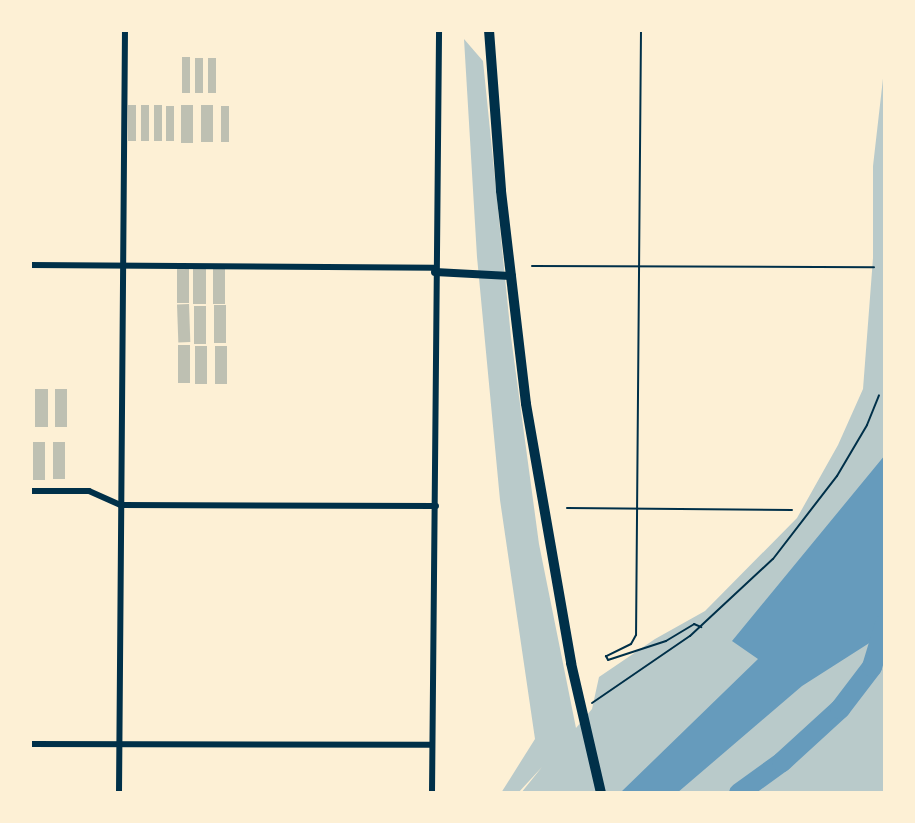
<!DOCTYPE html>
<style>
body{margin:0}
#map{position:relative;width:915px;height:823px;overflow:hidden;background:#fdf0d5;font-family:"Exo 2",sans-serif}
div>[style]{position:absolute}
.green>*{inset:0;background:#b9caca}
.water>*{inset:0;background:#669bbc}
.river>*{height:20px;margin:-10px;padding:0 10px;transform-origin:10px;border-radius:10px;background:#669bbc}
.building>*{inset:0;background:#bec0b2;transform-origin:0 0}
.path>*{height:2px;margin:-1px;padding:0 1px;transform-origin:1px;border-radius:1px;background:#003049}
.minor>*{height:6px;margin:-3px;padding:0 3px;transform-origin:3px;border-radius:3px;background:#003049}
.tertiary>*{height:8px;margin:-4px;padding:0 4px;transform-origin:4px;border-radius:4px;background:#003049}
.trunk>*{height:10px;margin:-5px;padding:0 5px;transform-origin:5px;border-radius:5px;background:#003049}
span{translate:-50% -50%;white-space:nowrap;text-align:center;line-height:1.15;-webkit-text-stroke:6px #fdf0d5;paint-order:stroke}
.frame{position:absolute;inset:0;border:32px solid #fdf0d5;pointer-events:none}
</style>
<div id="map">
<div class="green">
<i style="clip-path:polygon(464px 39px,483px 61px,511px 337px,539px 544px,576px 728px,592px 709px,599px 677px,655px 639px,705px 611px,797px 518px,838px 445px,863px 389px,873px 258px,873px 166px,885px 61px,885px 793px,521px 793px,542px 767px,518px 793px,501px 793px,535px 739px,500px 500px,477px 257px)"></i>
</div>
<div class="water">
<i style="clip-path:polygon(885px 455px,885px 633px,802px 686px,677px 793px,620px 793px,758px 659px,732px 641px)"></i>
</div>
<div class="river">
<i style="left:739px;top:793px;width:53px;rotate:-35.8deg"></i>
<i style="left:782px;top:762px;width:79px;rotate:-42.4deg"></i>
<i style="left:840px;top:709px;width:53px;rotate:-52.7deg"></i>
<i style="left:872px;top:667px;width:45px;rotate:-73.2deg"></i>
</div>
<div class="building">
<i style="left:182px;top:57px;width:8px;height:36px"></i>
<i style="left:195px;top:58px;width:8px;height:35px"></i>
<i style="left:208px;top:58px;width:8px;height:35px"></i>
<i style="left:128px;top:105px;width:8px;height:36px"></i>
<i style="left:141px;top:105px;width:8px;height:36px"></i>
<i style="left:154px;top:105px;width:8px;height:36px"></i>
<i style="left:181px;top:105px;width:12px;height:38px"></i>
<i style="left:201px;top:105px;width:12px;height:37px"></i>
<i style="left:166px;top:106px;width:8px;height:35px"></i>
<i style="left:221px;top:106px;width:8px;height:36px"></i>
<i style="left:177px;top:265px;width:12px;height:38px"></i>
<i style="left:213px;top:266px;width:12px;height:38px"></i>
<i style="left:193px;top:267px;width:13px;height:37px"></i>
<i style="left:189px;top:304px;width:38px;height:12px;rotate:88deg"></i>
<i style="left:214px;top:305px;width:12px;height:38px"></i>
<i style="left:194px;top:306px;width:12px;height:38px"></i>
<i style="left:178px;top:345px;width:12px;height:38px"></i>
<i style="left:207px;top:346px;width:38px;height:12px;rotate:90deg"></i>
<i style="left:215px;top:346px;width:12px;height:38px"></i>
<i style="left:48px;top:389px;width:38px;height:13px;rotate:90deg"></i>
<i style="left:55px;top:389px;width:12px;height:38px"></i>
<i style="left:33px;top:442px;width:12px;height:38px"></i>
<i style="left:53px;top:442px;width:12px;height:37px"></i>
</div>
<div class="path">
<i style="left:641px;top:30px;width:605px;rotate:90.47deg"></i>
<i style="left:636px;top:635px;width:10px;rotate:119deg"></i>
<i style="left:631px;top:644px;width:28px;rotate:154deg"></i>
<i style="left:606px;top:656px;width:4px;rotate:63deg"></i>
<i style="left:608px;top:660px;width:61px;rotate:-18.1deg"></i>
<i style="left:666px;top:641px;width:33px;rotate:-31deg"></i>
<i style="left:694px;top:624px;width:8px;rotate:23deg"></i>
<i style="left:532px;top:266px;width:342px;rotate:0.2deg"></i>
<i style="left:567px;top:508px;width:225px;rotate:0.5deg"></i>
<i style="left:592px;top:703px;width:119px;rotate:-34.4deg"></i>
<i style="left:690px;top:636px;width:113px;rotate:-42.9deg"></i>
<i style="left:773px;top:559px;width:105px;rotate:-52.4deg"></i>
<i style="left:837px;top:476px;width:59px;rotate:-59.5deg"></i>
<i style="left:867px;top:425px;width:32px;rotate:-68deg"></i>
</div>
<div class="minor">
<i style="left:30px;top:265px;width:405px;rotate:0.4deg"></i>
<i style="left:30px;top:491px;width:59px"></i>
<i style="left:89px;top:491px;width:35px;rotate:24deg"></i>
<i style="left:121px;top:505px;width:315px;rotate:0.2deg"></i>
<i style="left:30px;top:744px;width:402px;rotate:0.1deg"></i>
<i style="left:119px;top:793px;width:763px;rotate:-89.55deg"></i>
<i style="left:432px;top:793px;width:763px;rotate:-89.47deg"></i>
</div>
<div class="tertiary">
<i style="left:435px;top:272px;width:77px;rotate:3deg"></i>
</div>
<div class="trunk">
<i style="left:489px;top:30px;width:161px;rotate:85.7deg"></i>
<i style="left:501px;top:191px;width:214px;rotate:83.3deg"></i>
<i style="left:526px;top:404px;width:263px;rotate:80.1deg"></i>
<i style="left:571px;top:663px;width:133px;rotate:77deg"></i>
</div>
<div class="frame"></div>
</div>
